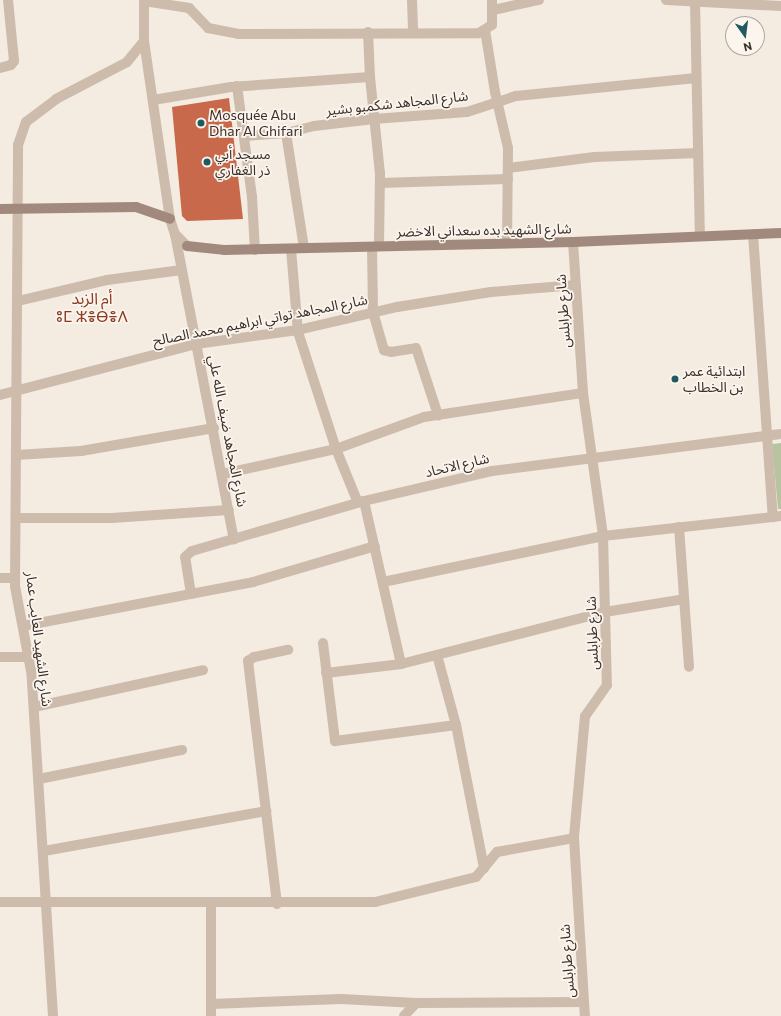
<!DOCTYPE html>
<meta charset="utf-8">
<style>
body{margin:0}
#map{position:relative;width:781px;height:1016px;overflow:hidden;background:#f4ebe1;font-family:Commissioner,"Noto Sans Arabic","Noto Sans Tifinagh",sans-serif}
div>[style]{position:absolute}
.green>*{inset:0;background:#b8c4a0}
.building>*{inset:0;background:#c8694b}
.minor>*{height:10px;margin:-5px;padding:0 5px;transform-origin:5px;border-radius:5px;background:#cdbbac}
.tertiary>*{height:10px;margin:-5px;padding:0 5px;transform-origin:5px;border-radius:5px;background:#cdbbac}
.secondary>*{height:10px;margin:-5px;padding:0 5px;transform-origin:5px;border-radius:5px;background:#a18a7d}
.dots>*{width:11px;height:11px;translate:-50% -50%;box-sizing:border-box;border:2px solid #fbf5ee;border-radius:50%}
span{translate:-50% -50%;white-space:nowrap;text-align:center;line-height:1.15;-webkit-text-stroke:3.5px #fbf5ee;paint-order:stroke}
.street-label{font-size:14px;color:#3b302b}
.poi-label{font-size:14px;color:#3b302b}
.left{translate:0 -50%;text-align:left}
.quarter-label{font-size:16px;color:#8c3b22}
.north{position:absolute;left:725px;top:16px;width:40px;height:40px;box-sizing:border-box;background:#fbf5ee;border:1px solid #aea6a0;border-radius:50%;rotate:166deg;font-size:11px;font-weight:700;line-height:16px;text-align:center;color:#3b302b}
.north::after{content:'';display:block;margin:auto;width:14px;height:18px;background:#1f5a5e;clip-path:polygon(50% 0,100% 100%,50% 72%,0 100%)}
</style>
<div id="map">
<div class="green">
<i style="clip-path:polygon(781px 443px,781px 509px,778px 509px,772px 444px)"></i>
</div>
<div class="building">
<i style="clip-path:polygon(229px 98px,243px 219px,187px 221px,182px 216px,172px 107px)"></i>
</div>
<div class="minor">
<i style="left:412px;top:0;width:33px;rotate:88deg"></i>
<i style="left:666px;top:0;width:115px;rotate:3deg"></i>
<i style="left:144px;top:1px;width:46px;rotate:8.8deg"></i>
<i style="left:189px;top:8px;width:28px;rotate:46deg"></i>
<i style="left:208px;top:28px;width:31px;rotate:11deg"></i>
<i style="left:238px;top:34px;width:241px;rotate:-0.2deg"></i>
<i style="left:479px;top:33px;width:15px;rotate:-32deg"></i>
<i style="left:492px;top:25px;width:25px;rotate:-90deg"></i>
<i style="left:695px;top:2px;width:234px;rotate:88.8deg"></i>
<i style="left:493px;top:10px;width:47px;rotate:-12.3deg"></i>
<i style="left:485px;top:30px;width:63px;rotate:80.8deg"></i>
<i style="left:495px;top:92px;width:57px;rotate:76.9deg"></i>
<i style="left:508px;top:148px;width:95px;rotate:90.6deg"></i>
<i style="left:368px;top:32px;width:45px;rotate:87.5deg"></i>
<i style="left:370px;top:77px;width:97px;rotate:84.1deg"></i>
<i style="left:380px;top:173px;width:73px;rotate:90.8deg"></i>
<i style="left:0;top:68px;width:11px;rotate:-15deg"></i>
<i style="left:11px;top:65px;width:5px;rotate:-53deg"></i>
<i style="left:14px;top:61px;width:61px;rotate:-95.6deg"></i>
<i style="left:237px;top:86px;width:112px;rotate:82.3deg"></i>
<i style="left:252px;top:197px;width:53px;rotate:86.8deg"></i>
<i style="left:153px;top:100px;width:79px;rotate:-9.5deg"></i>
<i style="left:231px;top:87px;width:139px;rotate:-4.1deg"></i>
<i style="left:286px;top:133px;width:116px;rotate:81.1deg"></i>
<i style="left:244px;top:136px;width:42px;rotate:-4.1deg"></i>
<i style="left:286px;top:133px;width:29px;rotate:-14deg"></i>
<i style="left:314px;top:126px;width:60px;rotate:-6.7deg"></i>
<i style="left:374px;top:119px;width:93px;rotate:-4.3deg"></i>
<i style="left:467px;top:112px;width:52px;rotate:-18.1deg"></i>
<i style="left:516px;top:96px;width:181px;rotate:-5.7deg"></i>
<i style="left:508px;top:168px;width:87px;rotate:-7.3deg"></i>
<i style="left:594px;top:157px;width:104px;rotate:-2.2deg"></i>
<i style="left:380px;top:183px;width:128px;rotate:-1.8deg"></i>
<i style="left:175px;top:234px;width:311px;rotate:79.1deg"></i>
<i style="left:753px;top:234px;width:284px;rotate:86deg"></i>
<i style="left:573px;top:242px;width:151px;rotate:86.2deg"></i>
<i style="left:583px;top:393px;width:144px;rotate:82deg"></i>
<i style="left:603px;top:536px;width:149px;rotate:88.5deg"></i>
<i style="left:607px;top:685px;width:38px;rotate:125deg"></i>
<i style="left:585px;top:716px;width:122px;rotate:95.2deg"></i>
<i style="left:574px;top:838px;width:178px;rotate:86.5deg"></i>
<i style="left:372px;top:247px;width:65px;rotate:89.1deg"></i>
<i style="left:373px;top:312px;width:40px;rotate:74deg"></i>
<i style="left:384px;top:350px;width:7px;rotate:16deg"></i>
<i style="left:391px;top:352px;width:25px;rotate:-9deg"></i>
<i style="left:416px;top:348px;width:71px;rotate:71.8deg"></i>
<i style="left:291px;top:249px;width:83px;rotate:85.2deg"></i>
<i style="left:298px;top:332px;width:123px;rotate:72deg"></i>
<i style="left:336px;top:449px;width:58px;rotate:67.8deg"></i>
<i style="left:18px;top:301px;width:91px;rotate:-13.3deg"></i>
<i style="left:107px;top:280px;width:75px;rotate:-7.7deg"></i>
<i style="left:0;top:395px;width:203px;rotate:-14.6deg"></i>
<i style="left:196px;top:344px;width:103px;rotate:-7.8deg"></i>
<i style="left:298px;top:330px;width:102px;rotate:-13.1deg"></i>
<i style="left:397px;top:307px;width:95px;rotate:-9.1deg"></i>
<i style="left:491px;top:292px;width:85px;rotate:-4.7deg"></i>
<i style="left:16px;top:455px;width:65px;rotate:-3.5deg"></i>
<i style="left:81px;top:451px;width:135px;rotate:-9.8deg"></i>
<i style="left:223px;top:474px;width:116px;rotate:-12.5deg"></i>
<i style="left:336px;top:449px;width:94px;rotate:-20deg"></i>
<i style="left:424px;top:417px;width:161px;rotate:-8.6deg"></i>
<i style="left:364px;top:501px;width:167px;rotate:77.2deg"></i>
<i style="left:16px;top:518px;width:96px"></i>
<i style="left:112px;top:518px;width:117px;rotate:-3.9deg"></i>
<i style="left:679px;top:527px;width:140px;rotate:85.9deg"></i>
<i style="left:0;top:578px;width:15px"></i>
<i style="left:383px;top:582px;width:225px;rotate:-11.8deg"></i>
<i style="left:603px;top:536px;width:179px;rotate:-6.4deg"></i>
<i style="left:191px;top:594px;width:37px;rotate:-99deg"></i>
<i style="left:185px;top:557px;width:9px;rotate:-41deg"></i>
<i style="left:192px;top:551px;width:179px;rotate:-16.2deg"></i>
<i style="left:364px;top:501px;width:131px;rotate:-13.2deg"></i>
<i style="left:492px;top:471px;width:291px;rotate:-7.3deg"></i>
<i style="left:23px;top:626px;width:234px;rotate:-10.8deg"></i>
<i style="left:253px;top:582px;width:127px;rotate:-16.4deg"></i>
<i style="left:323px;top:643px;width:99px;rotate:83deg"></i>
<i style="left:335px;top:741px;width:122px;rotate:-7.5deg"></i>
<i style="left:437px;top:655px;width:73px;rotate:74.8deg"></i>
<i style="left:456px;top:725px;width:146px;rotate:78.9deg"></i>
<i style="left:0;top:657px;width:29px"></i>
<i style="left:326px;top:673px;width:76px;rotate:-6.8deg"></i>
<i style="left:401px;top:664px;width:211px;rotate:-14.3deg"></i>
<i style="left:605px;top:612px;width:80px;rotate:-9.3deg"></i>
<i style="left:34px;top:707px;width:173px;rotate:-12.3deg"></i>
<i style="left:39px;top:779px;width:146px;rotate:-11.5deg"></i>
<i style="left:44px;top:851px;width:226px;rotate:-10.2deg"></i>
<i style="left:0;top:902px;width:375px"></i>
<i style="left:375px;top:902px;width:104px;rotate:-13.9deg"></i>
<i style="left:476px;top:877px;width:33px;rotate:-50deg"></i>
<i style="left:497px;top:852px;width:78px;rotate:-10.3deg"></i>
<i style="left:211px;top:903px;width:113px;rotate:90deg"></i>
<i style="left:277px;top:904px;width:245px;rotate:-96.8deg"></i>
<i style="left:248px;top:661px;width:7px;rotate:-34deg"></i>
<i style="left:254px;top:657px;width:35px;rotate:-12deg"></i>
<i style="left:211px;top:1004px;width:130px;rotate:-2.2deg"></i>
<i style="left:341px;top:999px;width:75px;rotate:3.1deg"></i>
<i style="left:416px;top:1003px;width:168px;rotate:-0.3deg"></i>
<i style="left:404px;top:1016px;width:18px;rotate:-47deg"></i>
</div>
<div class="tertiary">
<i style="left:144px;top:0;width:41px;rotate:90deg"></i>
<i style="left:144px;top:41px;width:180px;rotate:81.7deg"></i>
<i style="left:170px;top:219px;width:16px;rotate:72deg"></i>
<i style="left:175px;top:234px;width:17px;rotate:45deg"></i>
<i style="left:53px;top:1016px;width:346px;rotate:-93.6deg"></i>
<i style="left:31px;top:671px;width:86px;rotate:-100.7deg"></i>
<i style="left:15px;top:586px;width:441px;rotate:-89.6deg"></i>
<i style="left:18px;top:145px;width:24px;rotate:-71deg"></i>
<i style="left:26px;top:122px;width:38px;rotate:-37deg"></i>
<i style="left:56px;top:99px;width:80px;rotate:-27.5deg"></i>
<i style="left:127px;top:62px;width:27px;rotate:-51deg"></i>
</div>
<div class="secondary">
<i style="left:0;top:209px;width:136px;rotate:-0.8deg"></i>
<i style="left:136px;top:207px;width:36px;rotate:19deg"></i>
<i style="left:187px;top:246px;width:37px;rotate:6deg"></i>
<i style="left:224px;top:250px;width:349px;rotate:-1.3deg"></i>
<i style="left:573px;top:242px;width:208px;rotate:-2.5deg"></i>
</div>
<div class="dots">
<i style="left:201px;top:123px;background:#1f5a5e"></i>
<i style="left:207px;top:162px;background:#1f5a5e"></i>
<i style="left:675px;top:379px;background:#1f5a5e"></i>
</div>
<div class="street-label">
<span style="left:397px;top:103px;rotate:-6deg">شارع المجاهد شكمبو بشير</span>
<span style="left:484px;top:230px;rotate:-1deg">شارع الشهيد بده سعداني الاخضر</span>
<span style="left:563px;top:311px;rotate:-94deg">شارع طرابلس</span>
<span style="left:260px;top:320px;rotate:-11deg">شارع المجاهد تواتي ابراهيم محمد الصالح</span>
<span style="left:228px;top:431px;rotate:79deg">شارع المجاهد ضيف الله علي</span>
<span style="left:457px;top:465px;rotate:-13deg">شارع الاتحاد</span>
<span style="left:592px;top:633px;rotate:-92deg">شارع طرابلس</span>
<span style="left:39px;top:639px;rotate:83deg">شارع الشهيد العايب عمار</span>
<span style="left:567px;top:961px;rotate:-94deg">شارع طرابلس</span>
</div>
<div class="poi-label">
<span class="left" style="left:209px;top:123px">Mosquée Abu<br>Dhar Al Ghifari</span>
<span class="left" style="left:215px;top:162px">مسجد أبي<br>ذر الغفاري</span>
<span class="left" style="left:683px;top:379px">ابتدائية عمر<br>بن الخطاب</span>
</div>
<div class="quarter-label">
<span style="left:92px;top:307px">أم الزبد<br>ⵓⵎ ⵣⴻⴱⴻⴷ</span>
</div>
<div class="north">N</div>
</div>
